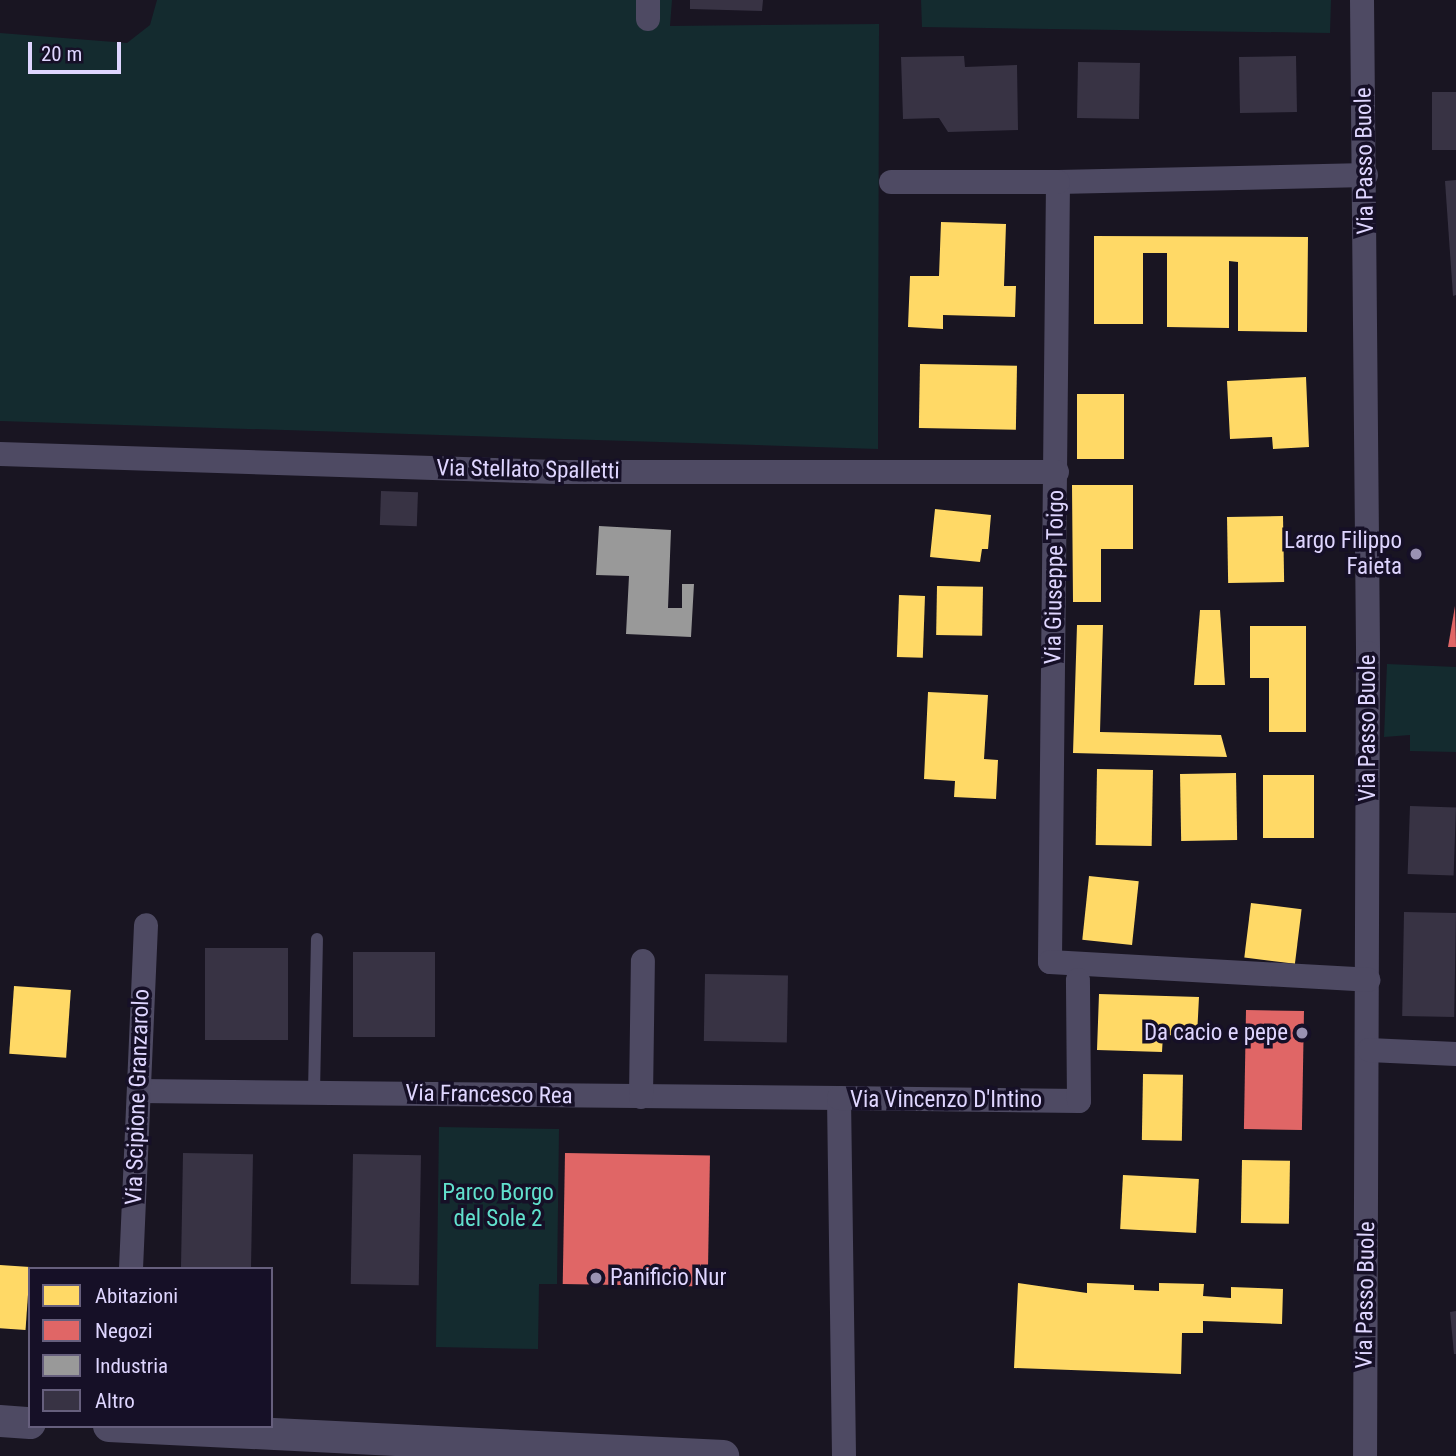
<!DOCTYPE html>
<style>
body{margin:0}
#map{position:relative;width:1456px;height:1456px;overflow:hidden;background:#191522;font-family:"Roboto Condensed",sans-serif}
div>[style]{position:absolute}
.green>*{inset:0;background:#142b2f}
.homes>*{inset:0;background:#ffd966;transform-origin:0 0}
.shops>*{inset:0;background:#e06666;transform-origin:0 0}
.industry>*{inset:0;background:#999}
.building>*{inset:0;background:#383344;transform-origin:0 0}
.service>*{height:12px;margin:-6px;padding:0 6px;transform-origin:6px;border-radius:6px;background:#4e4a63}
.minor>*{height:24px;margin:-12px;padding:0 12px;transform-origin:12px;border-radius:12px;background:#4e4a63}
.tertiary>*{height:32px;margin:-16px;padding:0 16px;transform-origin:16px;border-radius:16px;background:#4e4a63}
.dots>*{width:19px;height:19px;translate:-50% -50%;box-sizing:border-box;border:4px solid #161027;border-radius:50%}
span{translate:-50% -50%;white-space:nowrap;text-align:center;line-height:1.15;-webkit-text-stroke:7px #161027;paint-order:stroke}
.street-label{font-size:23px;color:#dfd6ff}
.poi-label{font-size:23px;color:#dfd6ff}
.right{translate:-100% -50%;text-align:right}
.left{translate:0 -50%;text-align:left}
.park-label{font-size:23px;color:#61e0cd}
.legend{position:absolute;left:28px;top:1267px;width:245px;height:161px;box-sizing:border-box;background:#161027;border:2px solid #665f7d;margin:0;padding:9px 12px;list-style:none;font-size:21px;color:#dfd6ff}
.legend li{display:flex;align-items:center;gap:14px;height:35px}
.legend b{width:35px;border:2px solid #665f7d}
.scale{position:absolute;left:28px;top:42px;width:93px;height:32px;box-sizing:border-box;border:4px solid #dfd6ff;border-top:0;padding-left:9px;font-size:21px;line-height:24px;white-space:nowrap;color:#dfd6ff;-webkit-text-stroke:5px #161027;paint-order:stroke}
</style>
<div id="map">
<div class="green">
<i style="clip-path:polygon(157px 0,672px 0,670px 26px,879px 24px,878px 449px,0 421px,0 33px,127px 43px,150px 25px)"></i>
<i style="clip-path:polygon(921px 0,1331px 0,1330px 33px,922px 27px)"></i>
<i style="clip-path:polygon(1387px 664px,1456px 667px,1456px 752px,1410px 751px,1410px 735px,1384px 737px)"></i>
<i style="clip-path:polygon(439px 1127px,559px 1129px,557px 1284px,539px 1284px,538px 1349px,436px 1347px)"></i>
</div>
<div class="homes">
<i style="clip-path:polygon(941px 222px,1006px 224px,1004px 286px,1016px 286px,1015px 317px,943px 315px,943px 329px,908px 327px,910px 276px,939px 276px)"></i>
<i style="clip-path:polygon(1094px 236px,1308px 237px,1307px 332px,1238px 331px,1238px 262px,1229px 261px,1229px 328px,1167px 327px,1167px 253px,1143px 253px,1143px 324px,1094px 324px)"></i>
<i style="left:920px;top:364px;width:97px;height:64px;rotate:1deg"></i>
<i style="clip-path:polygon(1306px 377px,1309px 447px,1273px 449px,1272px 437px,1230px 439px,1227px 381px)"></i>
<i style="left:1077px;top:394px;width:47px;height:65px"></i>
<i style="clip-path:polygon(1072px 485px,1133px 485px,1133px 549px,1101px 549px,1101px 602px,1073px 602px)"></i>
<i style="clip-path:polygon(935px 509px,991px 515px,988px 549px,982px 549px,980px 562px,930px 557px)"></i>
<i style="left:1283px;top:516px;width:66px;height:56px;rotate:89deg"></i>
<i style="left:937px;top:586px;width:46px;height:49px;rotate:1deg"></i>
<i style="left:899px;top:595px;width:26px;height:62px;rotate:2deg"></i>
<i style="clip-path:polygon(1200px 610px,1220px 610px,1225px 685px,1194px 685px)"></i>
<i style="clip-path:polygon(1077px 625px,1103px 625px,1100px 732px,1221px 735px,1227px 757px,1073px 753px)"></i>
<i style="clip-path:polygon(1250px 626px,1306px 626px,1306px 732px,1269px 732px,1269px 678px,1250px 678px)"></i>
<i style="clip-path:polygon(928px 692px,988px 695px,984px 759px,998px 760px,996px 799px,954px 797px,955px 781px,924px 779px)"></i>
<i style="left:1097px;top:769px;width:56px;height:76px;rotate:1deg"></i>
<i style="left:1236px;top:773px;width:67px;height:56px;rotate:89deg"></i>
<i style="left:1263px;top:775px;width:51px;height:63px"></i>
<i style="left:1089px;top:876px;width:50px;height:64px;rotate:6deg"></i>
<i style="left:1251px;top:903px;width:51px;height:55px;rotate:7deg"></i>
<i style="left:14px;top:986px;width:57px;height:68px;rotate:4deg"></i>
<i style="clip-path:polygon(1099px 994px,1199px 997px,1197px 1036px,1163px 1035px,1162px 1052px,1097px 1050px)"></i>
<i style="left:1143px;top:1074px;width:40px;height:66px;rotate:1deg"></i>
<i style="left:1242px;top:1160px;width:48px;height:63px;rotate:1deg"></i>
<i style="left:1123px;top:1175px;width:76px;height:54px;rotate:3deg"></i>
<i style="left:0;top:1265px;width:30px;height:63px;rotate:4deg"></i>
<i style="clip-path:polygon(1018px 1283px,1087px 1293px,1087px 1283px,1134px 1285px,1134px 1290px,1159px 1291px,1159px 1283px,1204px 1284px,1203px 1296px,1231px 1298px,1231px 1287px,1283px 1289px,1282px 1324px,1203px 1321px,1203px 1333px,1182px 1333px,1181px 1374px,1014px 1368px)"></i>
</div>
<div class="shops">
<i style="clip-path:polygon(1455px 606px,1456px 647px,1448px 647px)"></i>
<i style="left:1246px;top:1010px;width:58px;height:119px;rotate:1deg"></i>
<i style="left:565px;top:1153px;width:145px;height:131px;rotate:1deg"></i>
</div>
<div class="industry">
<i style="clip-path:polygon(599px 526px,671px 530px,668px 608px,682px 608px,682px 584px,694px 584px,691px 637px,626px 634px,629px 576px,596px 575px)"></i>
</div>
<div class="building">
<i style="clip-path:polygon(690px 0,763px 0,762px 11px,690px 9px)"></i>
<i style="clip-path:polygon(964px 56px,965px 67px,1017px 65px,1018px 130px,948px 132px,939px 118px,903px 119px,901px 57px)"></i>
<i style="left:1296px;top:56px;width:56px;height:57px;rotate:89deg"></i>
<i style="left:1078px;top:62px;width:62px;height:56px;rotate:1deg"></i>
<i style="left:1432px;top:92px;width:24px;height:58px"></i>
<i style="clip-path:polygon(1456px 180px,1456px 295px,1453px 296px,1445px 181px)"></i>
<i style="left:381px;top:491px;width:37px;height:34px;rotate:2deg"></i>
<i style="left:1410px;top:806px;width:46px;height:68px;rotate:2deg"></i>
<i style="left:1404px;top:912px;width:52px;height:104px;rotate:1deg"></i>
<i style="left:205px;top:948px;width:83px;height:92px"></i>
<i style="left:353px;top:952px;width:82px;height:85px"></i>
<i style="left:705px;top:974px;width:83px;height:67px;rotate:1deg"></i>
<i style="left:183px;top:1153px;width:70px;height:116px;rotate:1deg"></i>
<i style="left:353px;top:1154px;width:68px;height:130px;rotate:1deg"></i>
<i style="clip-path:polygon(1456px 1311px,1456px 1354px,1454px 1354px,1450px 1312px)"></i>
</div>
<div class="service">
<i style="left:314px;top:1093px;width:154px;rotate:-88.9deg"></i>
</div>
<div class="minor">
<i style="left:1362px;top:0;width:653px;rotate:89.47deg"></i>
<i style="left:1368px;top:653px;width:803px;rotate:90.21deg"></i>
<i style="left:648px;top:19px;width:19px;rotate:-90deg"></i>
<i style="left:1366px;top:175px;width:308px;rotate:178.7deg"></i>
<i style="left:1058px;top:182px;width:780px;rotate:90.59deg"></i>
<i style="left:1050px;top:962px;width:319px;rotate:3.2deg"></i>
<i style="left:891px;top:182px;width:167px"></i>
<i style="left:0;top:454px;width:557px;rotate:1.85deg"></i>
<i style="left:557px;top:472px;width:500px"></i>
<i style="left:1369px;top:1050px;width:87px;rotate:2.6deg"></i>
<i style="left:139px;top:1091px;width:700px;rotate:0.57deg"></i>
<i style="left:641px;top:1097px;width:136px;rotate:-89.2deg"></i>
<i style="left:131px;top:1269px;width:344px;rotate:-87.5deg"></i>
<i style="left:844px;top:1456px;width:358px;rotate:-90.8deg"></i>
<i style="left:839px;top:1098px;width:240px;rotate:0.7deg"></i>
<i style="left:1079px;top:1101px;width:121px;rotate:-90.5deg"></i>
</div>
<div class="tertiary">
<i style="left:0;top:1421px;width:30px;rotate:4deg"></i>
<i style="left:109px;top:1426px;width:615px;rotate:2.8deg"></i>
</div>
<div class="dots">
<i style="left:1416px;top:554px;background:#9a92b2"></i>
<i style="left:1302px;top:1033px;background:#9a92b2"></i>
<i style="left:596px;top:1278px;background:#9a92b2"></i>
</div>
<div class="street-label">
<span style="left:1365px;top:161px;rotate:-91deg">Via Passo Buole</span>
<span style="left:528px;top:470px;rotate:1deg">Via Stellato Spalletti</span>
<span style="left:1055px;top:577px;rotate:-89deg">Via Giuseppe Toigo</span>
<span style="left:1368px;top:728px;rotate:-90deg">Via Passo Buole</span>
<span style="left:489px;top:1095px;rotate:1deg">Via Francesco Rea</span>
<span style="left:138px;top:1097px;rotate:-88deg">Via Scipione Granzarolo</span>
<span style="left:946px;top:1100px">Via Vincenzo D'Intino</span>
<span style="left:1366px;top:1295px;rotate:-89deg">Via Passo Buole</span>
</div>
<div class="poi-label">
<span class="right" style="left:1402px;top:554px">Largo Filippo<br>Faieta</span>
<span class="right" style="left:1288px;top:1033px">Da cacio e pepe</span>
<span class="left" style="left:610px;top:1278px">Panificio Nur</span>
</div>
<div class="park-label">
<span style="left:498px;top:1206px">Parco Borgo<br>del Sole 2</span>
</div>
<ul class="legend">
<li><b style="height:19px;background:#ffd966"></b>Abitazioni</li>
<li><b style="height:19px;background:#e06666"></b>Negozi</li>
<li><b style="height:19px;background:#999"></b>Industria</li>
<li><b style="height:19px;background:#383344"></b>Altro</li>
</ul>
<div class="scale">20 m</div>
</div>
